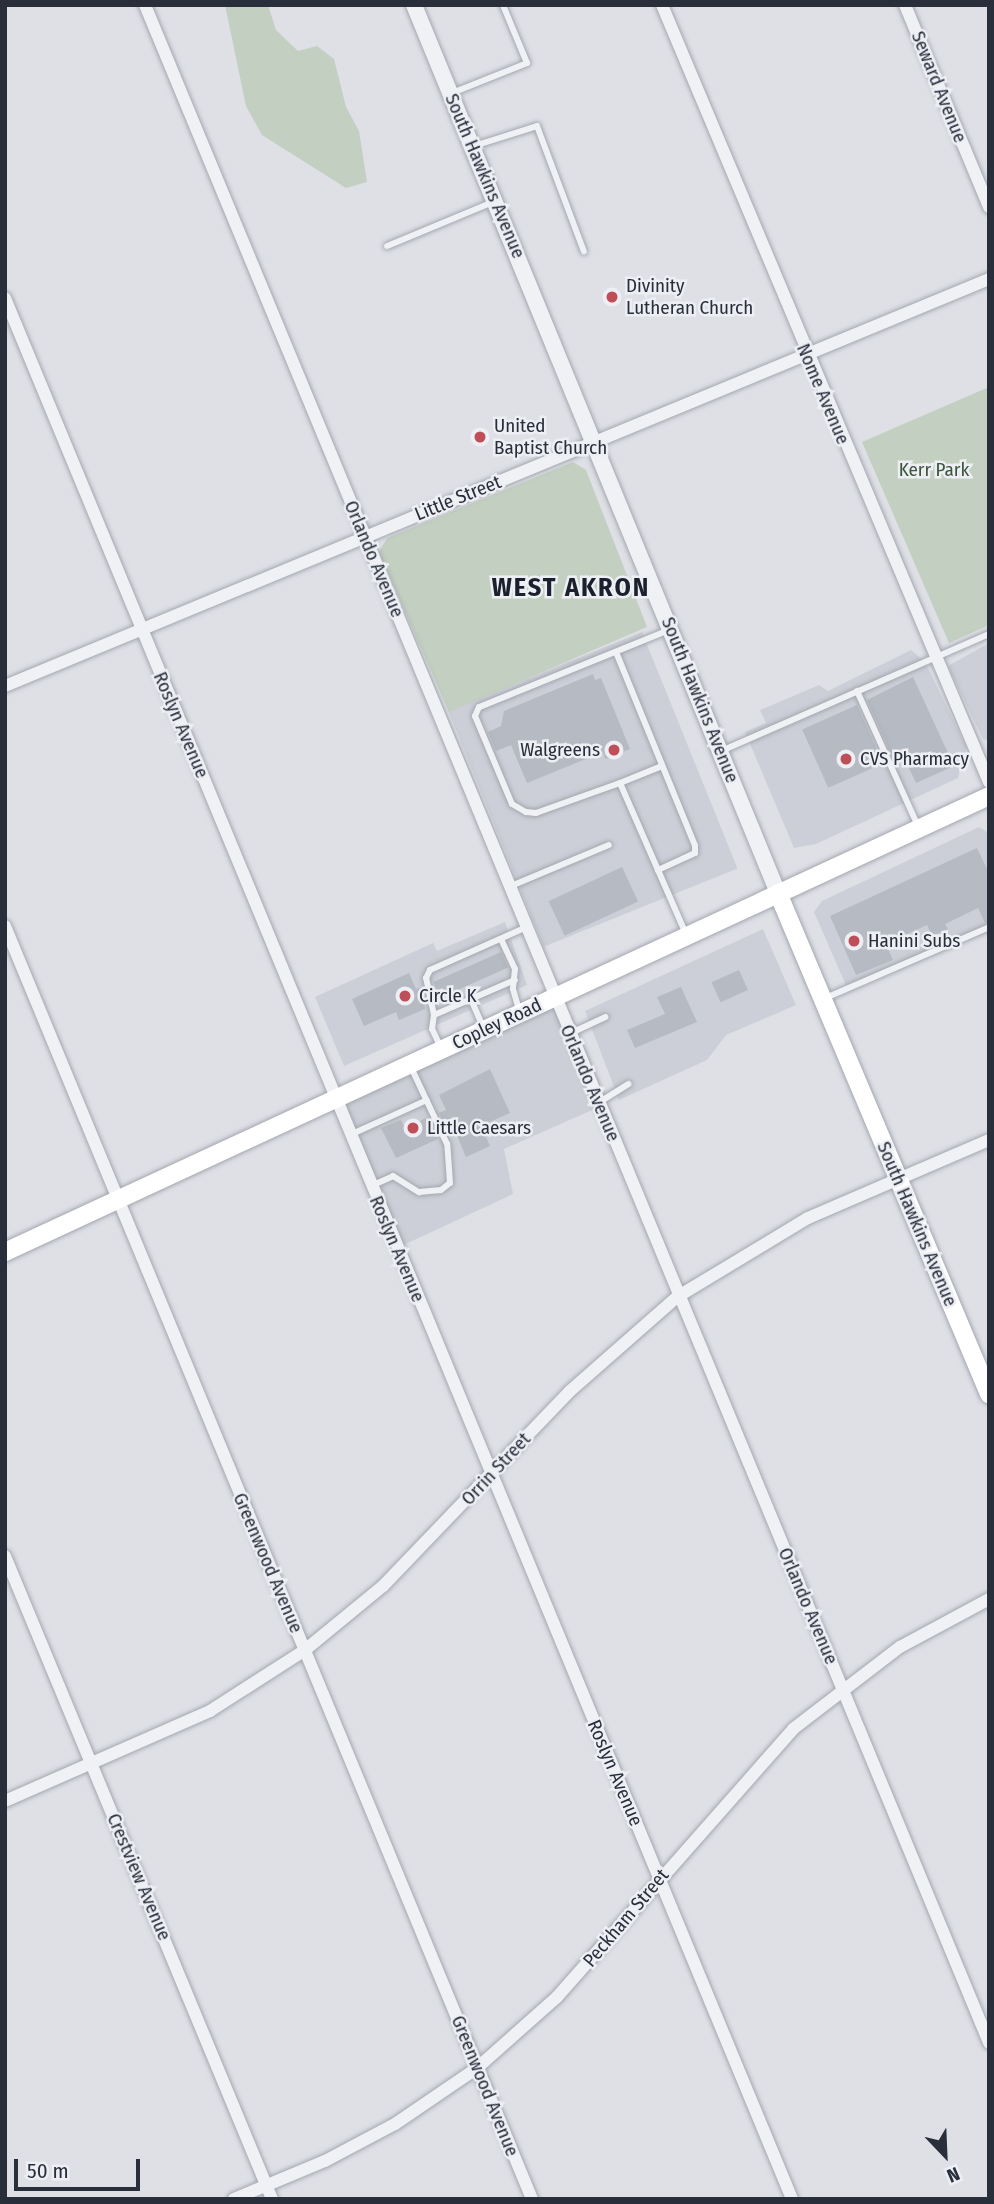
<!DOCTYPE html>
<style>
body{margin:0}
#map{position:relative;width:994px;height:2204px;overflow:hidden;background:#dee0e6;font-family:"Fira Sans Condensed",sans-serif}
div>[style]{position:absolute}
.built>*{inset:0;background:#cccfd7;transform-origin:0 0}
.green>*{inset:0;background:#c3cfc0}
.building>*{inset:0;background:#b6bac2;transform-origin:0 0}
.roads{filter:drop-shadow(0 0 2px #a4a7af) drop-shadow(0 0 2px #a4a7af)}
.service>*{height:6px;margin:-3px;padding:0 3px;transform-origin:3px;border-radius:3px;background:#f0f1f5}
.minor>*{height:12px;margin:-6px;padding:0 6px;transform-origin:6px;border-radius:6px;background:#f0f1f5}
.tertiary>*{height:16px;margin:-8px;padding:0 8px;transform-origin:8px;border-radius:8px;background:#f0f1f5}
.secondary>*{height:18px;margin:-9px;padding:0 9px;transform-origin:9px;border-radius:9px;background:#fff}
.dots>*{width:19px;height:19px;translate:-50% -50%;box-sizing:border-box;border:4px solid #edeff4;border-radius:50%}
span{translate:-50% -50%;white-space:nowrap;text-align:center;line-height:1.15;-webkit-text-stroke:5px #edeff4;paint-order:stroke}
.street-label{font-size:19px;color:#292e3b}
.poi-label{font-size:19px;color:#292e3b}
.left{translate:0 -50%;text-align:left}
.right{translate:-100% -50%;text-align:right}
.park-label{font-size:19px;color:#3b5538}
.district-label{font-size:26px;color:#1b202c;font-weight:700;letter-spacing:2px}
.frame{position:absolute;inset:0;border:7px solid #292e3b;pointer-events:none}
.north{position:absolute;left:910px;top:2120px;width:70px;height:70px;-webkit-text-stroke:5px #edeff4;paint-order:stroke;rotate:157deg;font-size:19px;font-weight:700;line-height:28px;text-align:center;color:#292e3b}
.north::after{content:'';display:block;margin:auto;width:24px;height:32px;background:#292e3b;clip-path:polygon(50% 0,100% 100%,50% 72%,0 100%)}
.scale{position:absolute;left:14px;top:2159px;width:126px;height:32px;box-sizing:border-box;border:4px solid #292e3b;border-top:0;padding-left:9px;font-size:21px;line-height:24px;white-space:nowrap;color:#292e3b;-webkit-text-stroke:5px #edeff4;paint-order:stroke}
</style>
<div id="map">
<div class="built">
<i style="left:642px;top:632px;width:255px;height:209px;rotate:68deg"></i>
<i style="clip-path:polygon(989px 643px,989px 741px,983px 739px,948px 666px)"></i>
<i style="clip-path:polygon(911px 650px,925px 662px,966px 747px,958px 778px,816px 844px,794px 848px,745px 732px,766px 723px,760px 710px,819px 685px,828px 691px)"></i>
<i style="clip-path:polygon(979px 827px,989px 833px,989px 931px,848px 990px,814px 912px,822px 901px)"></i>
<i style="clip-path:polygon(505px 922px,527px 985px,344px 1066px,315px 997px,433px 943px,437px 951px)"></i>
<i style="clip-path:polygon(763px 929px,796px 1005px,726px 1035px,707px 1060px,619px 1100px,585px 1011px)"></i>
<i style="clip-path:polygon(554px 998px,599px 1107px,504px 1149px,513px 1194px,397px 1248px,336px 1100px)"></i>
</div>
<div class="green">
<i style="clip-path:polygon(225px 5px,268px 5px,276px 30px,298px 51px,317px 46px,334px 59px,346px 107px,359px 131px,367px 182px,346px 188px,262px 135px,246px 106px)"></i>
<i style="clip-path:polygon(989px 387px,989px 625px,949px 643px,862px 442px)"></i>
<i style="clip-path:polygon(573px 462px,586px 470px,647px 627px,449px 712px,379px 552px,387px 538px)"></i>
</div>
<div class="building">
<i style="clip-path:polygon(593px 674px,595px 680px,601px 678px,630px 749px,605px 759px,603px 752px,527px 783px,511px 745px,496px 751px,488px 732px,501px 726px,504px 711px)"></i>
<i style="clip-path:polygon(913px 677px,954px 766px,916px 783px,902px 753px,893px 758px,867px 700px)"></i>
<i style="left:857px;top:705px;width:64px;height:60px;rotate:66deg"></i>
<i style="clip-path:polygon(977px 848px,989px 873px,989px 921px,985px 923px,978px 908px,945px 924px,948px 929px,932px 936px,927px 925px,886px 944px,893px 960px,856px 975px,830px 916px)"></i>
<i style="left:622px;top:867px;width:38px;height:81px;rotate:65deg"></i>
<i style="left:501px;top:952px;width:17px;height:74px;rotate:66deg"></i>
<i style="left:739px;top:970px;width:22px;height:30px;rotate:66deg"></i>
<i style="clip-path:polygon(409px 973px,416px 989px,422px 987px,425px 1009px,399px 1020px,396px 1012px,364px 1026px,352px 999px)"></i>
<i style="clip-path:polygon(681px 987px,697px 1022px,635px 1048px,627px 1030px,665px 1014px,657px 997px)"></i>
<i style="clip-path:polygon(490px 1069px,510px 1113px,481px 1126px,490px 1146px,466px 1157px,455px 1131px,449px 1134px,439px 1113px,446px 1110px,439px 1095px)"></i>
<i style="clip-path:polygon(428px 1117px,438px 1139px,396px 1158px,381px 1128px,401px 1120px,405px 1128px)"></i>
</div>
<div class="roads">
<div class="service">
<i style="left:452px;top:93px;width:81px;rotate:-21.8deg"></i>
<i style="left:527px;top:63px;width:63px;rotate:-112.5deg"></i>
<i style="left:474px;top:146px;width:66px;rotate:-17.6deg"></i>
<i style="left:537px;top:126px;width:134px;rotate:69.5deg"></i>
<i style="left:387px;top:246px;width:115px;rotate:-22.5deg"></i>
<i style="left:669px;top:630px;width:205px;rotate:157.9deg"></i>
<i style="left:479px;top:707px;width:10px;rotate:114deg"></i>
<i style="left:475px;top:716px;width:95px;rotate:67.2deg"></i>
<i style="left:512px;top:804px;width:16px;rotate:30deg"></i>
<i style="left:526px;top:812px;width:10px;rotate:6deg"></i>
<i style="left:536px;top:813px;width:89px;rotate:-19.7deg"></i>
<i style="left:620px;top:783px;width:165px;rotate:66.4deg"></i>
<i style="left:616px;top:652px;width:209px;rotate:67.8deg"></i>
<i style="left:695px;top:846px;width:7px;rotate:90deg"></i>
<i style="left:695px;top:853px;width:41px;rotate:155.3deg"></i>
<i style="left:857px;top:691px;width:148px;rotate:65.7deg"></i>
<i style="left:721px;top:751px;width:292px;rotate:-23.6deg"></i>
<i style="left:620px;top:783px;width:45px;rotate:-22deg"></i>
<i style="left:511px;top:886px;width:106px;rotate:-22.7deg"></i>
<i style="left:501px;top:939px;width:33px;rotate:65deg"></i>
<i style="left:515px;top:969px;width:20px;rotate:96deg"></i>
<i style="left:513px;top:989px;width:25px;rotate:74deg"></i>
<i style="left:471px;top:999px;width:33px;rotate:67deg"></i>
<i style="left:823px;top:999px;width:181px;rotate:-23.4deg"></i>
<i style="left:434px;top:1015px;width:88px;rotate:-23.4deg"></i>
<i style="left:571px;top:1033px;width:38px;rotate:-25deg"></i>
<i style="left:441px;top:1048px;width:21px;rotate:-115deg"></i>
<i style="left:432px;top:1029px;width:14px;rotate:-82deg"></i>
<i style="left:434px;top:1015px;width:38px;rotate:-102deg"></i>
<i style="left:426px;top:978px;width:9px;rotate:-63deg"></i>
<i style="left:430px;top:970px;width:104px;rotate:-23.9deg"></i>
<i style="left:598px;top:1103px;width:36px;rotate:-32deg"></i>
<i style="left:352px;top:1134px;width:82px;rotate:-24.4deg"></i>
<i style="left:371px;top:1186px;width:24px;rotate:-24deg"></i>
<i style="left:393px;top:1176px;width:31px;rotate:32deg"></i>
<i style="left:419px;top:1192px;width:22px;rotate:-5deg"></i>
<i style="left:441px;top:1190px;width:11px;rotate:-38deg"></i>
<i style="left:450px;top:1183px;width:39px;rotate:-94deg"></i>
<i style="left:447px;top:1144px;width:85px;rotate:-115.1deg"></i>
</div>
<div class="minor">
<i style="left:145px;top:5px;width:2206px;rotate:67.5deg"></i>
<i style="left:662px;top:5px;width:843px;rotate:67.18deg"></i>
<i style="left:905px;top:5px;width:219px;rotate:67.4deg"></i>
<i style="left:5px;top:298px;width:2057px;rotate:67.51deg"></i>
<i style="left:5px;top:686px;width:1065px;rotate:-22.47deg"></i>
<i style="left:5px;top:926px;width:1378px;rotate:67.51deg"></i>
<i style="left:5px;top:1556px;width:696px;rotate:67.45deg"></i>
<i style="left:5px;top:1801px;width:224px;rotate:-23.7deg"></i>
<i style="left:210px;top:1711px;width:113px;rotate:-32.7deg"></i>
<i style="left:305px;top:1650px;width:101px;rotate:-39.4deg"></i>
<i style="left:383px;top:1586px;width:270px;rotate:-46.2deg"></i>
<i style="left:570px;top:1391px;width:142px;rotate:-41.3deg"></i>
<i style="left:677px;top:1297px;width:153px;rotate:-31.1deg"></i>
<i style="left:808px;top:1218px;width:197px;rotate:-23.3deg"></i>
<i style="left:234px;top:2199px;width:99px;rotate:-22.7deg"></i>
<i style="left:325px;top:2161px;width:79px;rotate:-27.9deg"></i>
<i style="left:395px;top:2124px;width:99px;rotate:-34.3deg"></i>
<i style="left:477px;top:2068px;width:107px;rotate:-41.6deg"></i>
<i style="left:557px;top:1997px;width:357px;rotate:-48.6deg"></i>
<i style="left:793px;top:1729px;width:135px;rotate:-37.5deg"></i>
<i style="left:900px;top:1647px;width:101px;rotate:-28.3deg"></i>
</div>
<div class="tertiary">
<i style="left:414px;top:5px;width:960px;rotate:67.71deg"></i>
</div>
<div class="secondary">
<i style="left:778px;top:893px;width:544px;rotate:67.16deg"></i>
<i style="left:5px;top:1252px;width:1085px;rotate:-24.86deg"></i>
</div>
</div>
<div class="dots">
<i style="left:612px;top:297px;background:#be4f59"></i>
<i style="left:480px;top:437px;background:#be4f59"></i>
<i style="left:614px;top:750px;background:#be4f59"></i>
<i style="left:846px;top:759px;background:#be4f59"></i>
<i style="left:854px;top:941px;background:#be4f59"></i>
<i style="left:405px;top:996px;background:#be4f59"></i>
<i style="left:413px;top:1128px;background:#be4f59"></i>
</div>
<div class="street-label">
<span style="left:939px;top:87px;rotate:68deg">Seward Avenue</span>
<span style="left:485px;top:176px;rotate:67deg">South Hawkins Avenue</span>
<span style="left:823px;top:394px;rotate:67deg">Nome Avenue</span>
<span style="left:458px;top:498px;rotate:-22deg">Little Street</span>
<span style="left:374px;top:559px;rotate:67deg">Orlando Avenue</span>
<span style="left:700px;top:700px;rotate:68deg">South Hawkins Avenue</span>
<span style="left:181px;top:725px;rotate:67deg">Roslyn Avenue</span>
<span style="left:497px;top:1024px;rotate:-25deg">Copley Road</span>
<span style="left:590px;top:1083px;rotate:67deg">Orlando Avenue</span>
<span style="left:917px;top:1224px;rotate:67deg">South Hawkins Avenue</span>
<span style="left:397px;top:1249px;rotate:67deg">Roslyn Avenue</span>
<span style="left:496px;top:1469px;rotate:-47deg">Orrin Street</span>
<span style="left:268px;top:1563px;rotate:67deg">Greenwood Avenue</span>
<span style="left:808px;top:1606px;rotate:67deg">Orlando Avenue</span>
<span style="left:615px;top:1773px;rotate:67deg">Roslyn Avenue</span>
<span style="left:139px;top:1877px;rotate:67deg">Crestview Avenue</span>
<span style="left:626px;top:1918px;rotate:-50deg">Peckham Street</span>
<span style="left:485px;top:2086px;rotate:68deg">Greenwood Avenue</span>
</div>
<div class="poi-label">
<span class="left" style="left:626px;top:297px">Divinity<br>Lutheran Church</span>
<span class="left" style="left:494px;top:437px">United<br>Baptist Church</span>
<span class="right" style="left:600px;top:750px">Walgreens</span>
<span class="left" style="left:860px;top:759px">CVS Pharmacy</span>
<span class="left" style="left:868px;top:941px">Hanini Subs</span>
<span class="left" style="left:419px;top:996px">Circle K</span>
<span class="left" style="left:427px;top:1128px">Little Caesars</span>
</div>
<div class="park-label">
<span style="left:934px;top:470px">Kerr Park</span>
</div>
<div class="district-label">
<span style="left:571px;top:588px">WEST AKRON</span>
</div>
<div class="frame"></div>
<div class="north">N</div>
<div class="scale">50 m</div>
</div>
